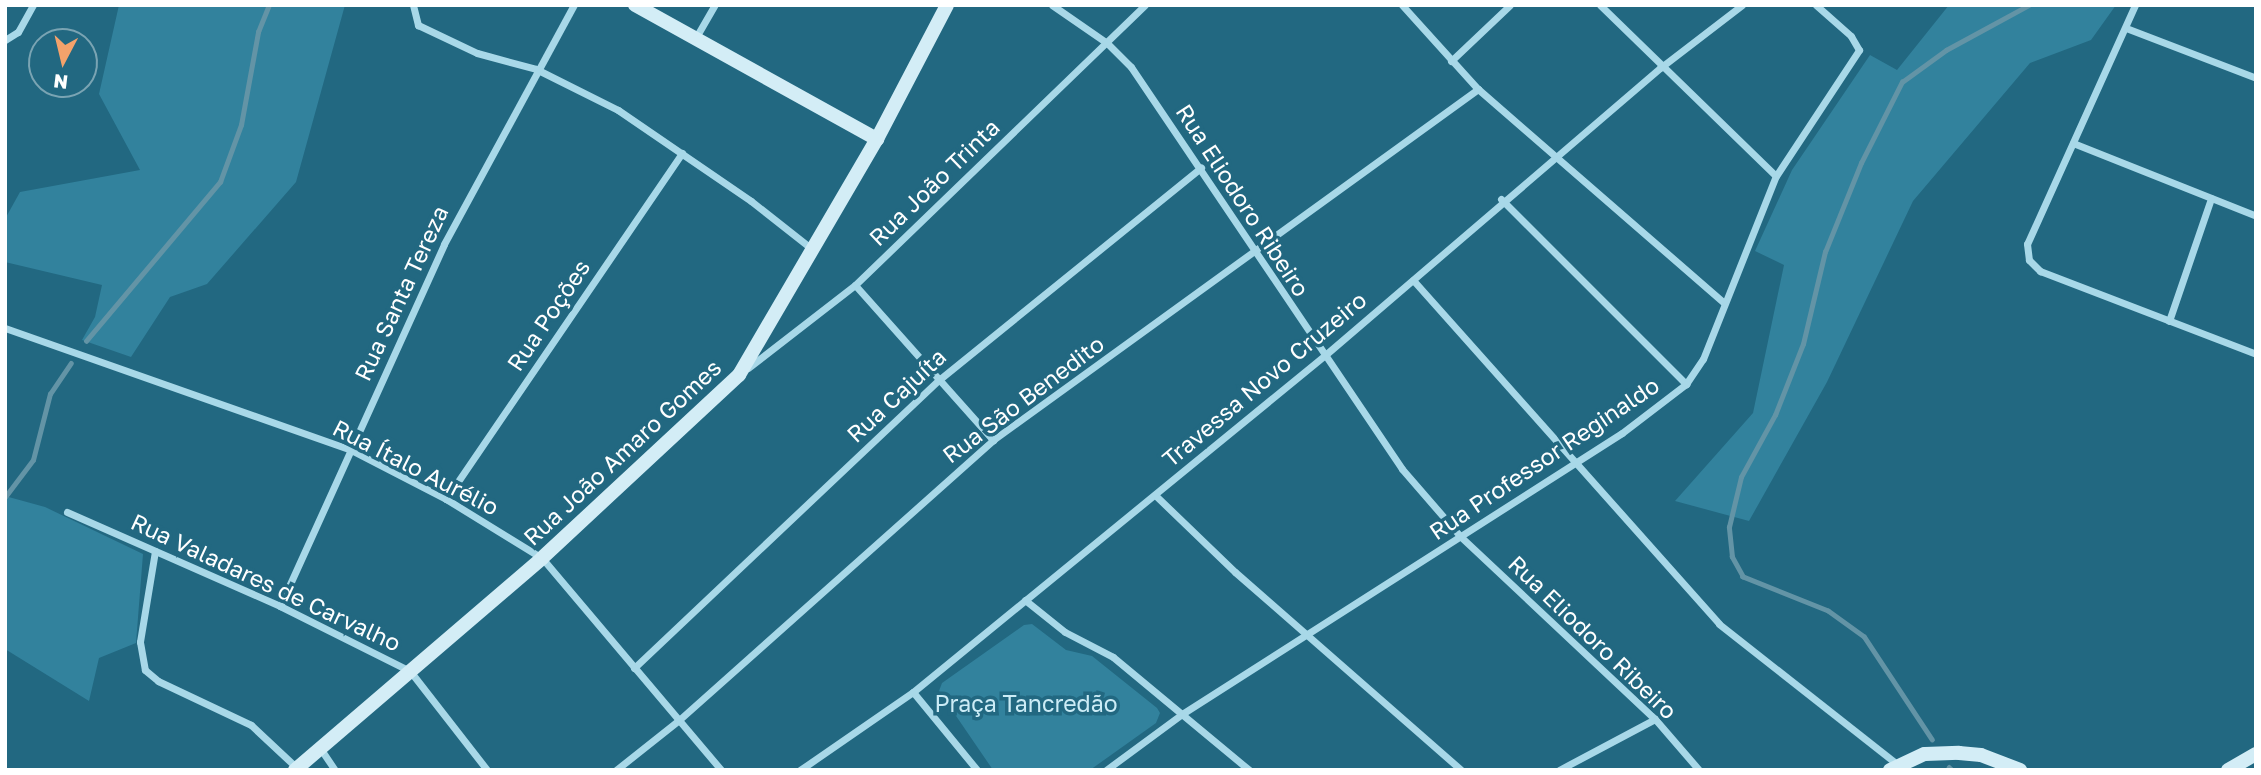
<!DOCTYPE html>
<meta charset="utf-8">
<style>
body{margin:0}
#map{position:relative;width:2261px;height:775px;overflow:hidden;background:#226881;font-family:"Golos Text",sans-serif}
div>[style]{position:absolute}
.green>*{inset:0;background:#32829d}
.stream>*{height:4.5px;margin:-2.25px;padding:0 2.25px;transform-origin:2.25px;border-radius:2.25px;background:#6394a6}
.street>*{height:7px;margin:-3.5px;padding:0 3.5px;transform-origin:3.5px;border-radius:3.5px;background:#a8d8e8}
.secondary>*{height:14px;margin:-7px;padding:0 7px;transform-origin:7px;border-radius:7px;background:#d3edf6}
span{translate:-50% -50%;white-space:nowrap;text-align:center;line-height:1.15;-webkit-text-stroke:7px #226881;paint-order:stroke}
.street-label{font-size:23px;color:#fff}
.park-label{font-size:23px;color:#ccecf6}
.frame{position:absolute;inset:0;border:7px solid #fff;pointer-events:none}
.north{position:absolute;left:28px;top:28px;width:70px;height:70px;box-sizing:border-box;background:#226881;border:2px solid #7aa4b3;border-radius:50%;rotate:187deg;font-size:19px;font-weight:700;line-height:28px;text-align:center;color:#fff}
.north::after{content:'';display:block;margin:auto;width:24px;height:32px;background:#f4a26b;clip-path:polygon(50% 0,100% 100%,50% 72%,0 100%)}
</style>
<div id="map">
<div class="green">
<i style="clip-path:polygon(119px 5px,345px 5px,296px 182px,207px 284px,170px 297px,131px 357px,82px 340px,95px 317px,102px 285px,5px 262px,5px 219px,20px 192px,140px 170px,99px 94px)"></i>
<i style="clip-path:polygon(1949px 5px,2116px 5px,2091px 40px,2030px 63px,1913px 201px,1827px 382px,1749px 521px,1675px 501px,1753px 413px,1784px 265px,1755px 251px,1792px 170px,1870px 55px,1897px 70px)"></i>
<i style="clip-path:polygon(5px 496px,45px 507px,143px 554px,136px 643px,99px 658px,89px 701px,5px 649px)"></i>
<i style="clip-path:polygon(1032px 624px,1066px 650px,1092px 656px,1157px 708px,1160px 713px,1156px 723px,1090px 770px,993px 770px,939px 691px,942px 683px,1024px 625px)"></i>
</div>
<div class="stream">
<i style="left:86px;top:341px;width:208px;rotate:-49.9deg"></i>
<i style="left:220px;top:182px;width:61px;rotate:-69.8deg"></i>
<i style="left:241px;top:125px;width:95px;rotate:-79.6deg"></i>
<i style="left:258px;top:32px;width:29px;rotate:-68deg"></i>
<i style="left:5px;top:497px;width:46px;rotate:-52.9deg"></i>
<i style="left:33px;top:460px;width:68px;rotate:-75.6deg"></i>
<i style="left:50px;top:394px;width:37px;rotate:-56deg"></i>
<i style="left:1932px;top:740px;width:123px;rotate:-123.4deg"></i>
<i style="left:1864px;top:637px;width:44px;rotate:-144.2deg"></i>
<i style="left:1828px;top:611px;width:92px;rotate:-158.2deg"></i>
<i style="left:1743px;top:577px;width:23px;rotate:-119deg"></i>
<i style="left:1732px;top:557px;width:30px;rotate:-96deg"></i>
<i style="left:1729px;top:527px;width:51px;rotate:-76.5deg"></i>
<i style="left:1741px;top:477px;width:71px;rotate:-61.3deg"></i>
<i style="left:1775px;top:415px;width:76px;rotate:-68.5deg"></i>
<i style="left:1803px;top:344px;width:95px;rotate:-76.6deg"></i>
<i style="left:1825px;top:252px;width:96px;rotate:-68deg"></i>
<i style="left:1861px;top:163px;width:91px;rotate:-63.2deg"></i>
<i style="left:1902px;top:82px;width:54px;rotate:-36deg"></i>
<i style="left:1946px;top:50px;width:94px;rotate:-28.5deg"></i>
<i style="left:1949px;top:767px;width:4px;rotate:45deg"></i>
</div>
<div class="street">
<i style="left:413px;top:5px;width:21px;rotate:76deg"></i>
<i style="left:418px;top:25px;width:65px;rotate:25.4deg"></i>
<i style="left:477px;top:53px;width:61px;rotate:15.2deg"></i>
<i style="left:536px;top:69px;width:92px;rotate:26.6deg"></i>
<i style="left:618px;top:110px;width:161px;rotate:34.4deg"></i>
<i style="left:751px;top:201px;width:78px;rotate:38.2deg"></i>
<i style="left:1052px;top:5px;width:67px;rotate:34.6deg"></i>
<i style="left:1107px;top:43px;width:34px;rotate:45deg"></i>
<i style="left:1131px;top:67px;width:485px;rotate:56deg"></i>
<i style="left:1402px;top:469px;width:90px;rotate:49.1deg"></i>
<i style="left:1461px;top:537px;width:266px;rotate:43.2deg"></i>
<i style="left:1655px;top:719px;width:67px;rotate:49.2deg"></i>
<i style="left:1402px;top:5px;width:113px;rotate:47.9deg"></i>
<i style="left:1478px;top:89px;width:326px;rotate:41deg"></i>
<i style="left:1600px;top:5px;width:245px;rotate:44.2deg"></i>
<i style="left:2135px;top:5px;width:262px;rotate:114.3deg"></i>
<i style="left:2027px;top:244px;width:16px;rotate:83deg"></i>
<i style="left:2029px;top:260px;width:16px;rotate:45deg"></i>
<i style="left:2040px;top:271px;width:231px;rotate:21deg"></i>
<i style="left:2126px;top:28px;width:139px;rotate:21deg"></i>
<i style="left:695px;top:39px;width:39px;rotate:-60deg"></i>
<i style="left:5px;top:40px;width:15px;rotate:-32deg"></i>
<i style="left:18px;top:32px;width:31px;rotate:-61deg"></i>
<i style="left:1451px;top:61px;width:81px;rotate:-43.5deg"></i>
<i style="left:2073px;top:143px;width:197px;rotate:21.7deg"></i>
<i style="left:1501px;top:199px;width:262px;rotate:45deg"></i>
<i style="left:1413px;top:280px;width:460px;rotate:48.3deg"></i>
<i style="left:1719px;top:624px;width:228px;rotate:38.2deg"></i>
<i style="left:855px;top:285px;width:208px;rotate:48.3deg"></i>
<i style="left:2169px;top:321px;width:130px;rotate:-71.1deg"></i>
<i style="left:5px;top:328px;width:365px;rotate:19.4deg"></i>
<i style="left:349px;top:449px;width:109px;rotate:27.3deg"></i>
<i style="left:446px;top:499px;width:113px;rotate:31.6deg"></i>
<i style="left:542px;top:558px;width:277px;rotate:49.8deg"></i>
<i style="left:748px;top:368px;width:135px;rotate:-37.8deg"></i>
<i style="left:855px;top:285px;width:403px;rotate:-44deg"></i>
<i style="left:1155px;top:495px;width:111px;rotate:43.9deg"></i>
<i style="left:1235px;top:572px;width:300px;rotate:41.2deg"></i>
<i style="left:446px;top:499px;width:419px;rotate:-55.7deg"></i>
<i style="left:67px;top:512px;width:233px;rotate:23.8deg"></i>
<i style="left:280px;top:606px;width:145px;rotate:26.6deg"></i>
<i style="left:410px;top:671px;width:125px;rotate:52.1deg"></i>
<i style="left:155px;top:551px;width:92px;rotate:99.4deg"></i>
<i style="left:140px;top:642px;width:28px;rotate:80deg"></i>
<i style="left:145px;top:670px;width:17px;rotate:40deg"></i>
<i style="left:158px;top:681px;width:103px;rotate:25.3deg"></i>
<i style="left:251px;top:725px;width:63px;rotate:43.1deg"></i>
<i style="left:1025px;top:600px;width:51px;rotate:38.7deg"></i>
<i style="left:1065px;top:632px;width:54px;rotate:27.5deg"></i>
<i style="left:1113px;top:657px;width:177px;rotate:39.7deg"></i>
<i style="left:280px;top:606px;width:397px;rotate:-65.6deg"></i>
<i style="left:444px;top:244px;width:272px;rotate:-61.5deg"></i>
<i style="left:634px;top:668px;width:421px;rotate:-43.4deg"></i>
<i style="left:940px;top:379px;width:336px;rotate:-39deg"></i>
<i style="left:913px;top:692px;width:101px;rotate:50.6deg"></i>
<i style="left:320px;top:748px;width:27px;rotate:56deg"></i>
<i style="left:616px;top:770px;width:80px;rotate:-38.4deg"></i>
<i style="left:679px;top:720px;width:421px;rotate:-41.7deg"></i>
<i style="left:993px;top:440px;width:599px;rotate:-35.89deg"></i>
<i style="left:800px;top:770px;width:137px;rotate:-34.6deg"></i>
<i style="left:913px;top:692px;width:531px;rotate:-39.27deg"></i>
<i style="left:1324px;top:356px;width:443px;rotate:-40.6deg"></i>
<i style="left:1660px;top:68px;width:103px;rotate:-37.5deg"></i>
<i style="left:1106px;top:770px;width:94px;rotate:-36.4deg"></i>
<i style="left:1182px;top:714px;width:522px;rotate:-32.56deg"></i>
<i style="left:1622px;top:433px;width:81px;rotate:-37.4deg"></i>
<i style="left:1686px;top:384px;width:30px;rotate:-56deg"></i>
<i style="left:1703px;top:359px;width:197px;rotate:-68.3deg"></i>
<i style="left:1776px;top:176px;width:151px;rotate:-56.6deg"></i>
<i style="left:1859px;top:50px;width:16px;rotate:-120deg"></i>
<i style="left:1851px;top:36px;width:47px;rotate:-138.5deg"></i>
<i style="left:1559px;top:770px;width:109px;rotate:-28deg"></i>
</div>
<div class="secondary">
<i style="left:635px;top:5px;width:277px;rotate:29deg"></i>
<i style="left:295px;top:770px;width:326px;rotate:-40.6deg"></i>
<i style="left:542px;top:558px;width:269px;rotate:-42.9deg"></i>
<i style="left:739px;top:375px;width:273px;rotate:-59.7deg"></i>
<i style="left:877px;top:139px;width:151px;rotate:-62.4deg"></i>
<i style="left:1890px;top:770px;width:38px;rotate:-25deg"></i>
<i style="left:1925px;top:754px;width:34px;rotate:-2deg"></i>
<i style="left:1959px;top:753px;width:22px;rotate:5deg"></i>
<i style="left:1981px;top:755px;width:42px;rotate:21deg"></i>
<i style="left:2228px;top:770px;width:32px;rotate:-30deg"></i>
</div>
<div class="street-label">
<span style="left:934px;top:182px;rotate:-44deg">Rua João Trinta</span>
<span style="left:1243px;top:200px;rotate:57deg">Rua Eliodoro Ribeiro</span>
<span style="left:401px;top:293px;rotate:-65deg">Rua Santa Tereza</span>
<span style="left:548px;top:315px;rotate:-56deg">Rua Poções</span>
<span style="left:1264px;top:379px;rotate:-40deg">Travessa Novo Cruzeiro</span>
<span style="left:896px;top:395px;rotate:-43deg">Rua Cajuíta</span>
<span style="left:1023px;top:399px;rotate:-37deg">Rua São Benedito</span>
<span style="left:622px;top:452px;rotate:-43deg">Rua João Amaro Gomes</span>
<span style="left:1544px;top:458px;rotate:-34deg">Rua Professor Reginaldo</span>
<span style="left:416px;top:467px;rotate:27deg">Rua Ítalo Aurélio</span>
<span style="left:266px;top:582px;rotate:25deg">Rua Valadares de Carvalho</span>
<span style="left:1593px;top:637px;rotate:44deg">Rua Eliodoro Ribeiro</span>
</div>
<div class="park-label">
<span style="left:1026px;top:703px">Praça Tancredão</span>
</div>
<div class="frame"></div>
<div class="north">N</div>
</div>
